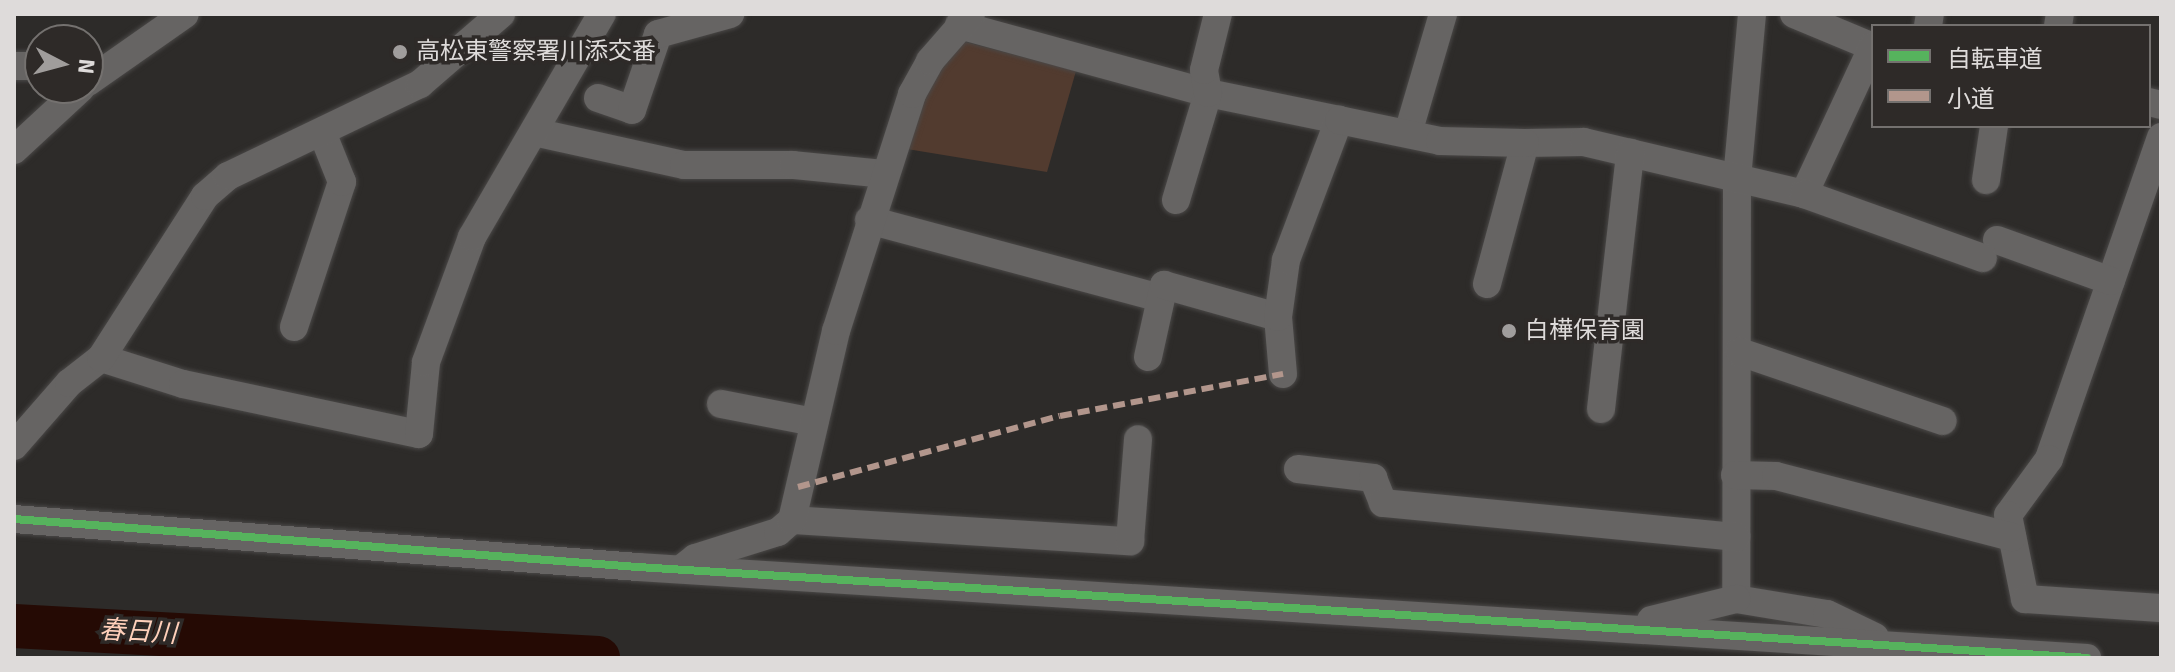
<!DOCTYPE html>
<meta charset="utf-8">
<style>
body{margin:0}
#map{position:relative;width:2175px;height:672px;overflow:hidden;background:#2d2b29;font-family:Signika,"Noto Sans JP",sans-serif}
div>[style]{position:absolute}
.green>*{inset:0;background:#523b2f}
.river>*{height:44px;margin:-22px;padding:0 22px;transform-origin:22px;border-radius:22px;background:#250a04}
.roads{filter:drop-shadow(0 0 2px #4a4847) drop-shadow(0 0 2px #4a4847)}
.minor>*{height:28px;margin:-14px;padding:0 14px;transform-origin:14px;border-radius:14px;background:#666463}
.quiet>*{height:6px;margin-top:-3px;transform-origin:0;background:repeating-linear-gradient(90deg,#b2968c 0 12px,transparent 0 18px)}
.cycleway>*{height:8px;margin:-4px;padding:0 4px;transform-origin:4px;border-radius:4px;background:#56b35d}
.dots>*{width:22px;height:22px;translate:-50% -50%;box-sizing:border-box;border:4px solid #2e2a28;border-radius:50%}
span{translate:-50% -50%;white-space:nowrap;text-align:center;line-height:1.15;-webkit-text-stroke:7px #2e2a28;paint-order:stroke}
.poi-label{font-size:24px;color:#dedbda}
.left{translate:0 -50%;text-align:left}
.water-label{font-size:26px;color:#ffd0ba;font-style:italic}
.frame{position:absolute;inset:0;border:16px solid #dedbda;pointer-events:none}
.legend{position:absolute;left:1871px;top:24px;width:280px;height:104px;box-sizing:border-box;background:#2e2a28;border:2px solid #74716f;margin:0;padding:10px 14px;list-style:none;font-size:24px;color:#dedbda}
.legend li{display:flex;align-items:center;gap:16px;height:40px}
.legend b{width:40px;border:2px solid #74716f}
.north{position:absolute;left:24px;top:24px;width:80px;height:80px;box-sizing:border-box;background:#2e2a28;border:2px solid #74716f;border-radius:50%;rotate:96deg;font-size:22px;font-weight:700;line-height:32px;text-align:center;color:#dedbda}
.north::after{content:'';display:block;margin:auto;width:28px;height:36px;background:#a09d9c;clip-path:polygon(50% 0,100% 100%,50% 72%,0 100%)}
</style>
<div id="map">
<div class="green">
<i style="clip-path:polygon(966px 42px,1076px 71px,1047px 172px,907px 149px,916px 104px,955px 44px)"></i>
</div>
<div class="river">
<i style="left:14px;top:626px;width:585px;rotate:3.14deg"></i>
</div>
<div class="roads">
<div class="minor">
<i style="left:1752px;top:14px;width:165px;rotate:95.2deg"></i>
<i style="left:1737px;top:178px;width:421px;rotate:90.1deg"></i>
<i style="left:1736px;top:599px;width:92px;rotate:9.4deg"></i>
<i style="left:1827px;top:614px;width:53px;rotate:25.6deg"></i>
<i style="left:1794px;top:14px;width:86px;rotate:22.7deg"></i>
<i style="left:959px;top:25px;width:258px;rotate:15.3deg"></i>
<i style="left:1208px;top:93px;width:134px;rotate:11.6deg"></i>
<i style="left:1928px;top:26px;width:12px;rotate:-81deg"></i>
<i style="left:2058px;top:26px;width:12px;rotate:-81deg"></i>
<i style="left:14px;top:66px;width:26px"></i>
<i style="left:88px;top:82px;width:118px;rotate:-35deg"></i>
<i style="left:598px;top:98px;width:36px;rotate:19deg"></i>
<i style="left:632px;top:110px;width:80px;rotate:-71.1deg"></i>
<i style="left:658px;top:34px;width:75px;rotate:-15.5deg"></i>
<i style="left:2149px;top:102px;width:12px;rotate:14deg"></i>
<i style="left:534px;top:132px;width:154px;rotate:12.4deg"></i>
<i style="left:684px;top:165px;width:109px"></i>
<i style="left:793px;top:165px;width:92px;rotate:5.6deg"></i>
<i style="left:1408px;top:133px;width:124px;rotate:-73.6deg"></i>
<i style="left:2161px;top:137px;width:341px;rotate:109.2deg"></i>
<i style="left:2049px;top:459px;width:69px;rotate:126.2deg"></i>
<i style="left:2008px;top:515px;width:86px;rotate:78.6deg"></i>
<i style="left:2025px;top:599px;width:136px;rotate:3.8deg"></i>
<i style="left:14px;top:150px;width:91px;rotate:-42.8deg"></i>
<i style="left:1986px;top:180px;width:55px;rotate:-81.6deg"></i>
<i style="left:1804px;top:194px;width:163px;rotate:-65deg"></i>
<i style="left:1176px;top:200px;width:112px;rotate:-73.3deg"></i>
<i style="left:1208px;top:93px;width:23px;rotate:-100deg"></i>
<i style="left:1204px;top:70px;width:58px;rotate:-76deg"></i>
<i style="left:869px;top:220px;width:302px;rotate:15deg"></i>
<i style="left:1997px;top:240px;width:121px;rotate:19.8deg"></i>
<i style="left:1487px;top:284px;width:146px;rotate:-74.9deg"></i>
<i style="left:1525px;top:143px;width:59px;rotate:-1deg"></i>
<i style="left:1584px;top:142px;width:226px;rotate:13.3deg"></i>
<i style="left:1804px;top:194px;width:190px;rotate:19.7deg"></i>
<i style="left:294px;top:327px;width:153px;rotate:-71.7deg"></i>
<i style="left:342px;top:182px;width:54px;rotate:-111.8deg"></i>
<i style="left:1740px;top:352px;width:214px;rotate:18.8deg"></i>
<i style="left:1148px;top:357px;width:74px;rotate:-77.5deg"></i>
<i style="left:1164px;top:285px;width:118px;rotate:15.7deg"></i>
<i style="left:101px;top:358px;width:86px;rotate:17.6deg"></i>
<i style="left:183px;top:384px;width:241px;rotate:12deg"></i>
<i style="left:419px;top:434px;width:72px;rotate:-84.4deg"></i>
<i style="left:426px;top:362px;width:133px;rotate:-69.8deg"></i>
<i style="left:472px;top:237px;width:258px;rotate:-59.8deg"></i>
<i style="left:1283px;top:374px;width:57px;rotate:-95deg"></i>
<i style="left:1278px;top:317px;width:58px;rotate:-82deg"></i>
<i style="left:1286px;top:260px;width:150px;rotate:-69.3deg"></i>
<i style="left:1339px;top:120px;width:103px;rotate:11.7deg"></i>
<i style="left:1440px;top:141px;width:85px;rotate:1.3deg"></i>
<i style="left:721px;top:404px;width:95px;rotate:11deg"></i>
<i style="left:1601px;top:409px;width:258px;rotate:-83.5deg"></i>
<i style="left:14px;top:446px;width:84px;rotate:-48.9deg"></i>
<i style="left:69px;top:383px;width:41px;rotate:-38deg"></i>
<i style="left:101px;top:358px;width:193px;rotate:-57.3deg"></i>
<i style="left:205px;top:196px;width:30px;rotate:-41deg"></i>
<i style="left:228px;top:176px;width:213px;rotate:-25.6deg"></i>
<i style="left:420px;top:84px;width:107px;rotate:-40.8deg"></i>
<i style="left:1298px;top:469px;width:76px;rotate:6.8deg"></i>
<i style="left:1373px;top:478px;width:27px;rotate:68deg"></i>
<i style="left:1383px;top:503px;width:355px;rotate:5.5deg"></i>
<i style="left:1735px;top:475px;width:41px;rotate:1.4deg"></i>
<i style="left:1776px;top:476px;width:244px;rotate:14.5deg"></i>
<i style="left:14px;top:519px;width:626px;rotate:4.4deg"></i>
<i style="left:638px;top:567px;width:1452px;rotate:3.59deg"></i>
<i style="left:792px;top:520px;width:339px;rotate:3.6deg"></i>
<i style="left:1130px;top:541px;width:102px;rotate:-85.5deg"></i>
<i style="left:681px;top:569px;width:18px;rotate:-38deg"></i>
<i style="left:695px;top:558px;width:87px;rotate:-17.4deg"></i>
<i style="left:778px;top:532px;width:18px;rotate:-41deg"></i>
<i style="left:792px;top:520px;width:194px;rotate:-76.9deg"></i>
<i style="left:836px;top:331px;width:249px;rotate:-72.2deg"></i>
<i style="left:912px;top:94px;width:38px;rotate:-61deg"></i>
<i style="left:930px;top:61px;width:62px;rotate:-48.9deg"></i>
<i style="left:1651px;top:620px;width:88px;rotate:-13.9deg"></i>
</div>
</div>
<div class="quiet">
<i style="left:798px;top:487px;width:271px;rotate:-15.2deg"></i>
<i style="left:1060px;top:416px;width:227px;rotate:-10.7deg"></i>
</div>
<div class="cycleway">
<i style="left:14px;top:519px;width:626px;rotate:4.4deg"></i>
<i style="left:638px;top:567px;width:1452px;rotate:3.59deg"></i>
</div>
<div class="dots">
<i style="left:400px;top:52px;background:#a09d9c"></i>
<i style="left:1509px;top:331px;background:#a09d9c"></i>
</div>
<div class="poi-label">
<span class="left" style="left:416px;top:52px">高松東警察署川添交番</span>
<span class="left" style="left:1525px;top:331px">白樺保育園</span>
</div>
<div class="water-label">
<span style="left:138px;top:633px;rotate:3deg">春日川</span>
</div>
<div class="frame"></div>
<ul class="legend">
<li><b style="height:10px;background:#56b35d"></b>自転車道</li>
<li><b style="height:10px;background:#b2968c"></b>小道</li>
</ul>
<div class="north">N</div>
</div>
